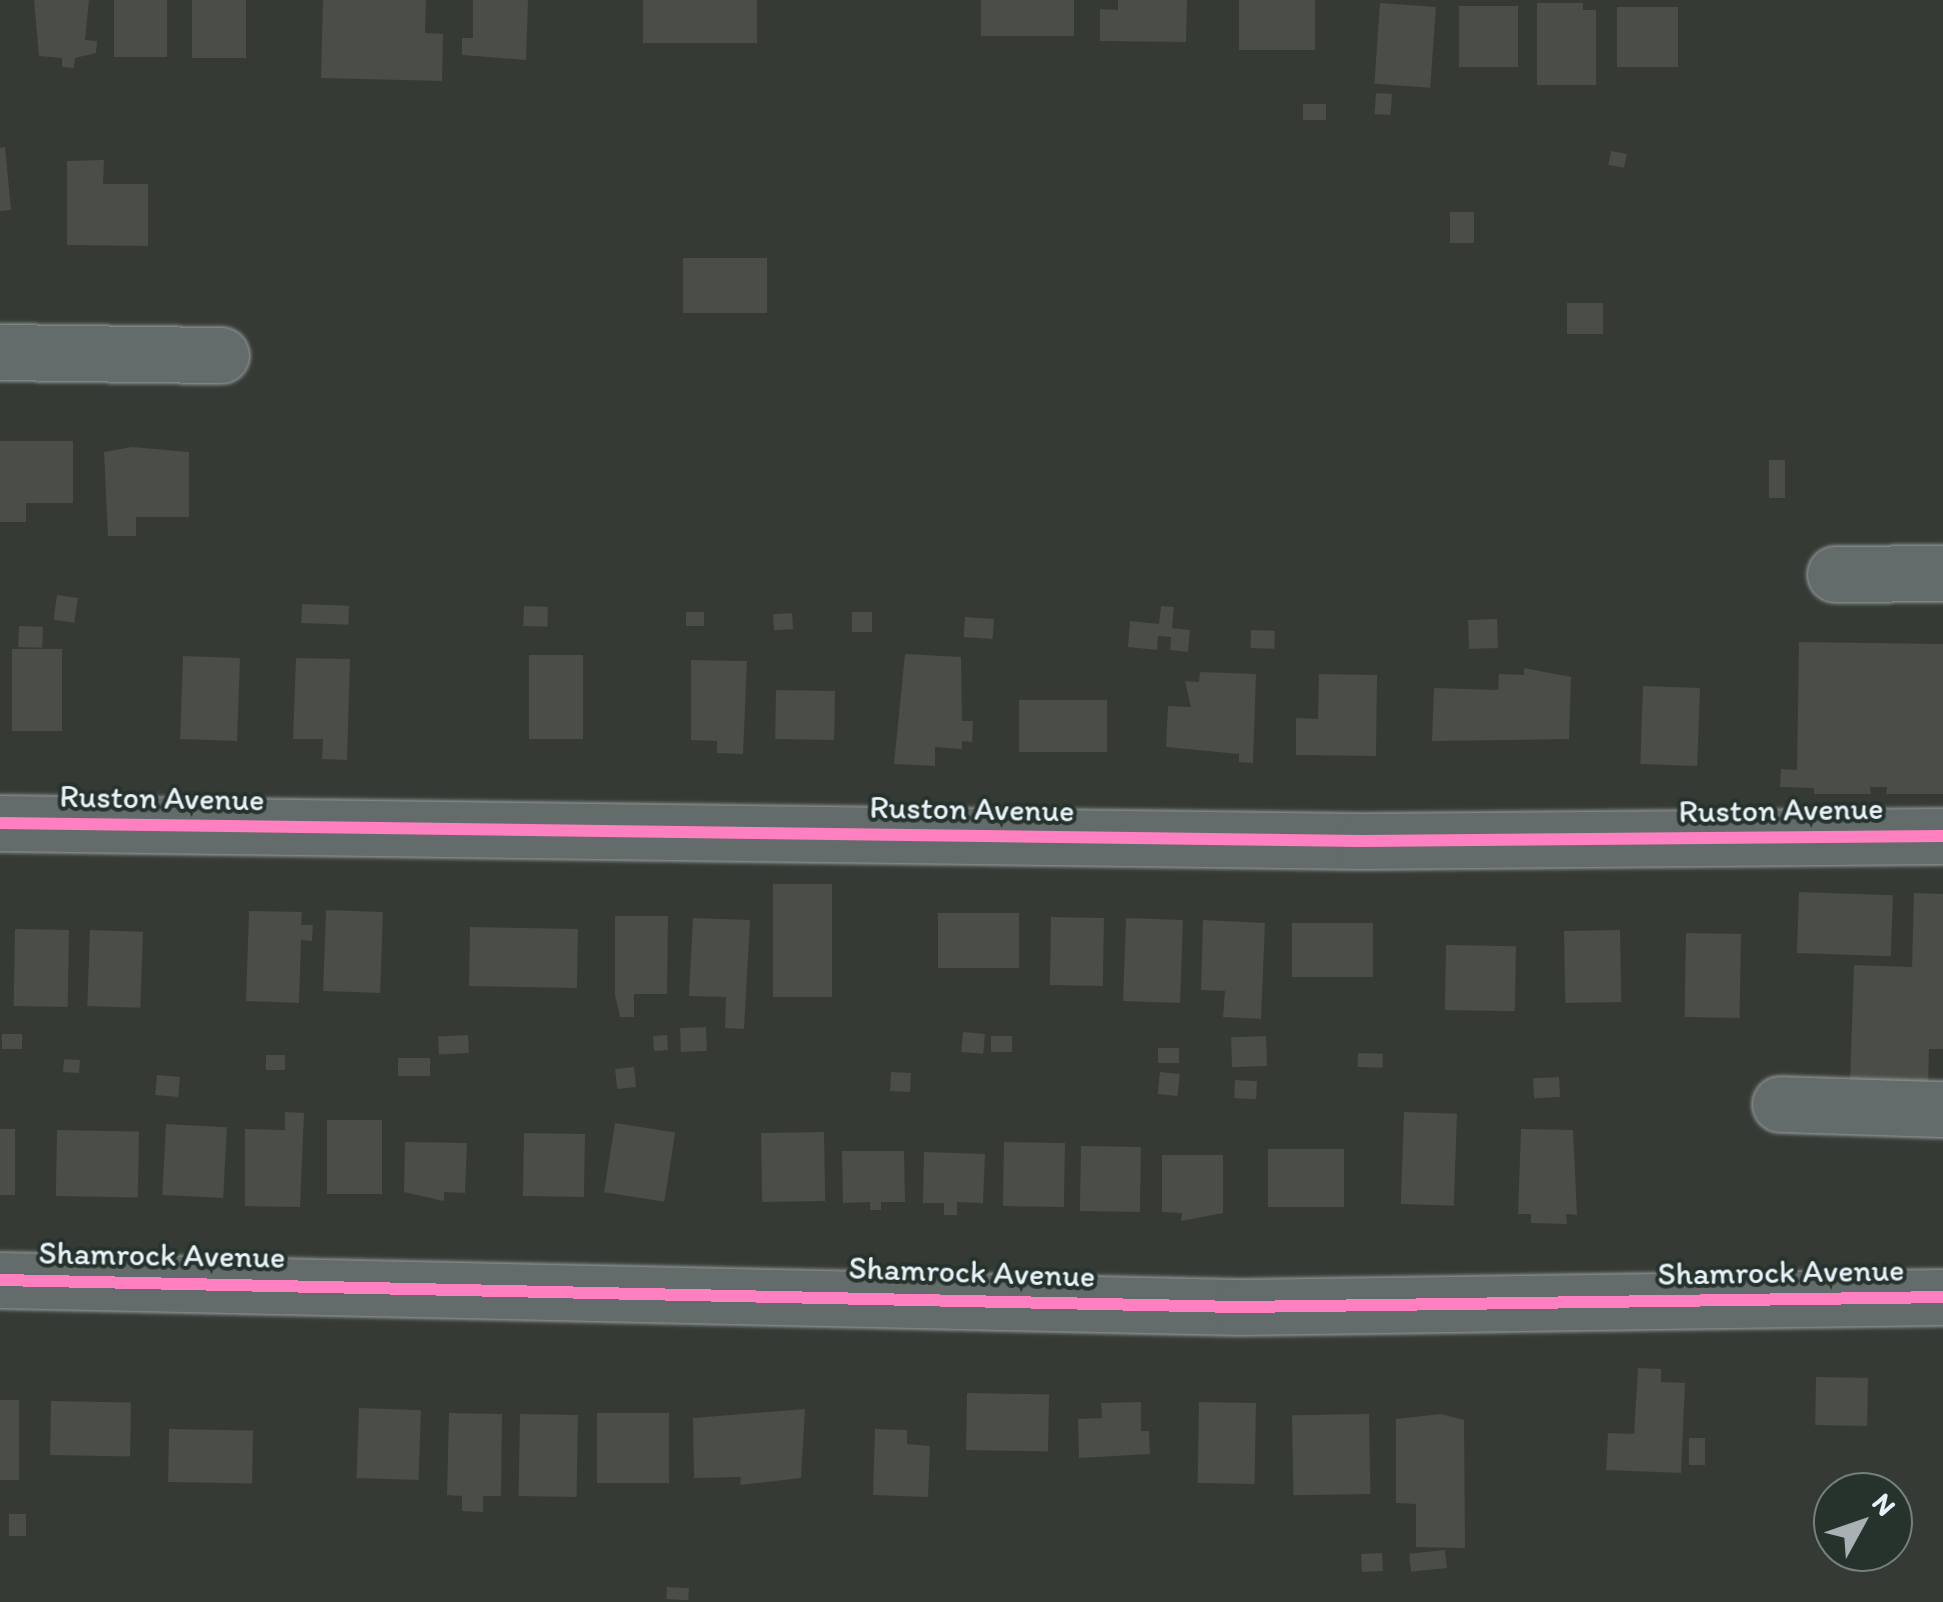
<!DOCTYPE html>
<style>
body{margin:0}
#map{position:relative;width:1943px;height:1602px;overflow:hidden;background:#353a35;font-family:Itim,sans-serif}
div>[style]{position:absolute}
.building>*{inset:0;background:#4b4d47;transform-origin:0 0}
.roads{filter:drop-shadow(0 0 2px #9a9e9e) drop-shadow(0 0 2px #9a9e9e)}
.minor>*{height:55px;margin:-27.5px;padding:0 27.5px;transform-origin:27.5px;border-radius:27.5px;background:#646b6b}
.cycleway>*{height:12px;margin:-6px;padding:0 6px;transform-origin:6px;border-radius:6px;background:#ff80c0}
span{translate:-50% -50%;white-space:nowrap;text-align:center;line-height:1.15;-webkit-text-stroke:8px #26332d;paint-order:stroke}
.street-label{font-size:32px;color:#e8f1f8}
.north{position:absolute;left:1813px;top:1472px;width:100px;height:100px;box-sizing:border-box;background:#26332d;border:2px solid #747f7e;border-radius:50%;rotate:50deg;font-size:28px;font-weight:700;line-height:40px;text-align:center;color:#e8f1f8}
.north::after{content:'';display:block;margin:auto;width:35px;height:45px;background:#a9b1b4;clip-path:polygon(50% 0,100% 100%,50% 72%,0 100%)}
</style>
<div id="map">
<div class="building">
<i style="clip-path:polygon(34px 0,89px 0,85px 40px,97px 41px,96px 53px,75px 58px,74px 68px,62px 67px,62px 58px,39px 56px)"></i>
<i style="left:114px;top:0;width:53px;height:57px"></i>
<i style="left:192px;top:0;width:54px;height:58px"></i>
<i style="clip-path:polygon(323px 0,426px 0,425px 33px,443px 34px,442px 81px,321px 78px)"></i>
<i style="clip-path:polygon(473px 0,528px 0,526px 60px,462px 55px,462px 38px,473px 38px)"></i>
<i style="left:643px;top:0;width:114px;height:43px"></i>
<i style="left:981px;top:0;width:93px;height:36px"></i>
<i style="clip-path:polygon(1118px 0,1187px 0,1186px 42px,1100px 41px,1100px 9px,1118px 10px)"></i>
<i style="left:1239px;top:0;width:76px;height:50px"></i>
<i style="left:1380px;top:3px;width:56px;height:81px;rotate:4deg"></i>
<i style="clip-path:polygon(1537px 3px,1583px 3px,1583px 10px,1596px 10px,1596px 85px,1537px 85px)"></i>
<i style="left:1459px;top:6px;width:59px;height:61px"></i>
<i style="left:1617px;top:7px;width:61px;height:60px"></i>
<i style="left:1376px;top:93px;width:16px;height:21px;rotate:4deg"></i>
<i style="left:1326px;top:104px;width:16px;height:23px;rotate:90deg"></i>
<i style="clip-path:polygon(5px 147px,11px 210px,0 211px,0 148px)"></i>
<i style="left:1611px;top:151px;width:16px;height:14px;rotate:11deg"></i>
<i style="clip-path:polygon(104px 160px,103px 184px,148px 184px,148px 246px,67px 245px,67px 161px)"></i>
<i style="left:1474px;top:212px;width:31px;height:24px;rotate:90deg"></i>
<i style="left:683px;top:258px;width:84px;height:55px"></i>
<i style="left:1567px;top:303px;width:36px;height:31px"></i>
<i style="clip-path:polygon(0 441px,73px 441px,73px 503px,26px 503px,26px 522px,0 522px)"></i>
<i style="clip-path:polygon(132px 447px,189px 452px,189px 517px,136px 517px,136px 536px,108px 536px,104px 452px)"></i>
<i style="left:1769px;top:460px;width:16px;height:38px"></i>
<i style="left:57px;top:595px;width:21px;height:25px;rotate:8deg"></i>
<i style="left:302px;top:604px;width:47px;height:19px;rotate:2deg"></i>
<i style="left:524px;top:606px;width:24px;height:20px;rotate:2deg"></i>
<i style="clip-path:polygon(1161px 606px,1174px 607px,1172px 628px,1190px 630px,1188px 652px,1170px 650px,1171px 637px,1158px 636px,1157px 650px,1128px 647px,1130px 621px,1159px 624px)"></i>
<i style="left:704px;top:612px;width:14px;height:18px;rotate:90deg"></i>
<i style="left:852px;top:612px;width:20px;height:20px"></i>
<i style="left:792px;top:613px;width:16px;height:19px;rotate:86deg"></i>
<i style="left:965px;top:617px;width:29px;height:20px;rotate:4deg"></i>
<i style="left:1497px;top:619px;width:29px;height:29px;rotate:88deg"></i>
<i style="left:19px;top:626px;width:24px;height:21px;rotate:2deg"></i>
<i style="left:1251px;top:630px;width:24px;height:18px;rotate:2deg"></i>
<i style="clip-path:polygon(1799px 642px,1943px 644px,1943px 794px,1886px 794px,1887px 787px,1870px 787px,1871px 794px,1814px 794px,1814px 788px,1780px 787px,1781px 769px,1797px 770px)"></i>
<i style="left:12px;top:649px;width:50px;height:82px"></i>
<i style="clip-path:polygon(905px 654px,961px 657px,962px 721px,973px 721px,972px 742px,962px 741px,962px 749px,935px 747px,935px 766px,894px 764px)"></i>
<i style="left:529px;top:655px;width:54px;height:84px"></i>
<i style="left:183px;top:656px;width:57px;height:83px;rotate:2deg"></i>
<i style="clip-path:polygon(296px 658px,350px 659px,347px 760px,322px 759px,323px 739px,293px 739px)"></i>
<i style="clip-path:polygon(691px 660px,747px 661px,743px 754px,717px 753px,717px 741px,691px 740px)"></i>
<i style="clip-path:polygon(1524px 668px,1571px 677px,1569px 739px,1432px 741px,1434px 688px,1498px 690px,1499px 674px,1524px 675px)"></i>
<i style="clip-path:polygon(1200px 672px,1256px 674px,1253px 763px,1239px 762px,1239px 754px,1166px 747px,1168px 706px,1191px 707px,1185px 681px,1199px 682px)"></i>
<i style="clip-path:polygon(1319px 674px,1377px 675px,1376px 756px,1296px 755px,1296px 718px,1318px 719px)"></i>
<i style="left:1643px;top:686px;width:57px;height:78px;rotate:2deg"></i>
<i style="left:776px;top:690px;width:59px;height:49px;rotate:1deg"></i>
<i style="left:1019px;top:700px;width:88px;height:52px"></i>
<i style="left:773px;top:884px;width:59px;height:113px"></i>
<i style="left:1799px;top:892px;width:94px;height:61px;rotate:2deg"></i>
<i style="clip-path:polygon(1914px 893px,1943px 894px,1943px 1049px,1929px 1049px,1928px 1085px,1850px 1083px,1854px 965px,1912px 967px)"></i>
<i style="left:326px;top:910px;width:57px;height:81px;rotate:2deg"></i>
<i style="clip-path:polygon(249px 911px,302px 912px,301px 925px,313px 925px,312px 941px,301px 940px,299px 1003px,246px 1001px)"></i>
<i style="left:938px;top:913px;width:81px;height:55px"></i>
<i style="clip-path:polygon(615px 916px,668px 916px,667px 994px,634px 994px,634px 1017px,620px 1017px,615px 995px)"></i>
<i style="left:1051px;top:917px;width:53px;height:68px;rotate:1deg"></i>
<i style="clip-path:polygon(693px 918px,750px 920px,744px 1029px,725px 1028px,726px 997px,689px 996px)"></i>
<i style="left:1126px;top:918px;width:57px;height:83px;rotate:2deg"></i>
<i style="clip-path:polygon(1203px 920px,1265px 923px,1261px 1019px,1223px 1017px,1225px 991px,1201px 990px)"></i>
<i style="left:1292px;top:923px;width:81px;height:54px"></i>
<i style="left:470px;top:927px;width:108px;height:59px;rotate:1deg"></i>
<i style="left:15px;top:929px;width:54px;height:77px;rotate:1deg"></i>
<i style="left:90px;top:930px;width:53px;height:76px;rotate:2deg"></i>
<i style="left:1620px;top:930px;width:72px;height:56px;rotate:89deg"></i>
<i style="left:1686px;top:933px;width:55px;height:84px;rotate:1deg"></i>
<i style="left:1446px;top:945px;width:70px;height:65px;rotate:1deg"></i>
<i style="left:706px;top:1027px;width:24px;height:26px;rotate:88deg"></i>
<i style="left:963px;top:1032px;width:22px;height:20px;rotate:5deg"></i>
<i style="left:2px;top:1034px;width:20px;height:15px"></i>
<i style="left:468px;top:1035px;width:18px;height:30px;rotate:87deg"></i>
<i style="left:667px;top:1035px;width:15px;height:14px;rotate:86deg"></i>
<i style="left:1012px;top:1036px;width:16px;height:21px;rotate:90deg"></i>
<i style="left:1266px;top:1036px;width:30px;height:35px;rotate:88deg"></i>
<i style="left:1158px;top:1048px;width:21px;height:15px"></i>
<i style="left:1358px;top:1053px;width:25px;height:14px;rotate:2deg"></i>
<i style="left:266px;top:1055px;width:19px;height:15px"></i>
<i style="left:398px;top:1058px;width:32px;height:18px"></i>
<i style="left:64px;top:1059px;width:16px;height:13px;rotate:4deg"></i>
<i style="left:634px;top:1067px;width:20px;height:19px;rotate:84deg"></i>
<i style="left:891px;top:1072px;width:20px;height:19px;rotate:3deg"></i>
<i style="left:1160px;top:1072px;width:20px;height:22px;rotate:6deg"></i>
<i style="left:157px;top:1075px;width:23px;height:20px;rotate:5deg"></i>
<i style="left:1559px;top:1077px;width:20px;height:26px;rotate:87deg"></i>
<i style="left:1235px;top:1080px;width:22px;height:18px;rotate:3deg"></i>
<i style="clip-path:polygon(285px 1112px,304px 1113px,300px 1207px,245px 1206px,245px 1129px,285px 1130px)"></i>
<i style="left:1404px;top:1112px;width:53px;height:92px;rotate:2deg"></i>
<i style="left:327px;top:1120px;width:55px;height:74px"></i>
<i style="left:615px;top:1123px;width:61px;height:70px;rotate:9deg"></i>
<i style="left:166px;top:1124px;width:61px;height:71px;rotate:3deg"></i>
<i style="left:0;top:1129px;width:15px;height:66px"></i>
<i style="clip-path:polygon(1521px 1129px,1573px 1130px,1577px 1215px,1566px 1214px,1567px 1224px,1531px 1223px,1531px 1214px,1518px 1214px)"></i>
<i style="left:57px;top:1130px;width:82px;height:66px;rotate:1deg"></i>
<i style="left:824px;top:1132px;width:69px;height:63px;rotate:89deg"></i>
<i style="left:524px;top:1133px;width:61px;height:63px;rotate:1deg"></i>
<i style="clip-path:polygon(405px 1142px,467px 1143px,465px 1193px,444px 1192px,444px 1201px,404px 1192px)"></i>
<i style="left:1004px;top:1142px;width:61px;height:64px;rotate:1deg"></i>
<i style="left:1081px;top:1146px;width:60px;height:65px;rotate:1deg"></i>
<i style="left:1268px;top:1149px;width:76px;height:58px"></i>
<i style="clip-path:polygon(842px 1151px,904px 1151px,905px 1202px,881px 1202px,881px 1210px,870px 1210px,870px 1202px,843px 1203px)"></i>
<i style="clip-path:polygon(924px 1152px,985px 1154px,983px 1203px,957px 1202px,957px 1215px,944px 1215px,944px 1203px,923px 1203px)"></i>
<i style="clip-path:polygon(1162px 1155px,1223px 1155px,1223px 1213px,1181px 1221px,1182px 1213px,1162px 1212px)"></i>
<i style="clip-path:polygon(1638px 1368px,1661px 1369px,1661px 1382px,1685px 1383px,1681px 1473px,1606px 1470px,1608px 1433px,1634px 1434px)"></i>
<i style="left:1816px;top:1377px;width:52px;height:48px;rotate:1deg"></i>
<i style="left:967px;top:1393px;width:82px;height:57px;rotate:1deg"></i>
<i style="left:0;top:1400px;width:19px;height:80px"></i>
<i style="left:51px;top:1401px;width:80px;height:54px;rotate:1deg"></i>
<i style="clip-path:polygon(1141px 1402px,1141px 1431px,1149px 1431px,1150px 1454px,1079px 1458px,1078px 1419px,1102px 1418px,1101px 1403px)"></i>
<i style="left:1199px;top:1402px;width:57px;height:81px;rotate:1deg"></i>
<i style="left:359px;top:1408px;width:62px;height:70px;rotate:2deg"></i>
<i style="clip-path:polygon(805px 1409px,801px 1478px,740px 1485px,741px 1477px,694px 1478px,693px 1418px)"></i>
<i style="clip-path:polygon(449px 1413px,502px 1414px,501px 1496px,483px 1496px,483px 1512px,462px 1511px,462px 1496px,447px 1495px)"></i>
<i style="left:597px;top:1413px;width:72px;height:70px"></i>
<i style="left:520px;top:1414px;width:58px;height:82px;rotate:1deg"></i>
<i style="left:1369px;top:1414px;width:80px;height:77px;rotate:89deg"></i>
<i style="clip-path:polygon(1441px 1414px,1464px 1420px,1465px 1548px,1416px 1547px,1416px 1504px,1396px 1503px,1396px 1419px)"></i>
<i style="left:169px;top:1429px;width:84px;height:53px;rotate:1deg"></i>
<i style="clip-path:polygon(875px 1429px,907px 1430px,907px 1444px,930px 1446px,928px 1497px,873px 1495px)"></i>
<i style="left:1689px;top:1438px;width:16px;height:27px"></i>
<i style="left:9px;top:1514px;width:17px;height:22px"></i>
<i style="left:1445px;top:1550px;width:18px;height:36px;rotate:84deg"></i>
<i style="left:1382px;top:1553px;width:18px;height:21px;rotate:87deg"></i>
<i style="left:667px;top:1587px;width:22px;height:12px;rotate:3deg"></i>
</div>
<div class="roads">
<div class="minor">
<i style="left:0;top:352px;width:221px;rotate:0.8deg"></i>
<i style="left:1835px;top:574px;width:108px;rotate:-0.5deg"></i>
<i style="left:0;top:823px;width:1362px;rotate:0.76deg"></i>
<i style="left:1362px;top:841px;width:581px;rotate:-0.49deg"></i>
<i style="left:1780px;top:1104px;width:163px;rotate:1.8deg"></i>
<i style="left:0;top:1280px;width:1240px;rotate:1.25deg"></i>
<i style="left:1240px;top:1307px;width:703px;rotate:-0.81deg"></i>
</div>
</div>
<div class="cycleway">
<i style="left:0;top:823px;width:1362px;rotate:0.76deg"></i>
<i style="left:1362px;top:841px;width:581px;rotate:-0.49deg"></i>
<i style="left:0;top:1280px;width:1240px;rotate:1.25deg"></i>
<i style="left:1240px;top:1307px;width:703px;rotate:-0.81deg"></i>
</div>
<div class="street-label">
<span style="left:162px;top:798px;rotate:1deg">Ruston Avenue</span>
<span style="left:972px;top:809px;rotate:1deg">Ruston Avenue</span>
<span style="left:1781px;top:810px;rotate:-1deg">Ruston Avenue</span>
<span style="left:162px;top:1255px;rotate:1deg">Shamrock Avenue</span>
<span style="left:972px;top:1272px;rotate:2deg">Shamrock Avenue</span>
<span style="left:1781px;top:1272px;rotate:-1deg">Shamrock Avenue</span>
</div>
<div class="north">N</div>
</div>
